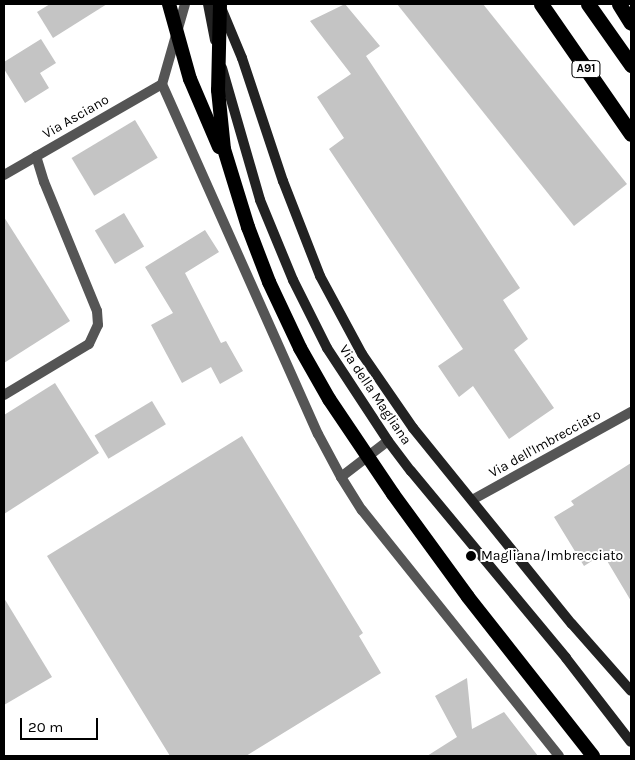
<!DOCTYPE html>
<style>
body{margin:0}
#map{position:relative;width:635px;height:760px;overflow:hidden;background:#fff;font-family:Karla,sans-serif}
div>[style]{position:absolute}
.building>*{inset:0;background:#c4c4c4;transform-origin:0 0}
.service>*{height:10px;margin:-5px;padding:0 5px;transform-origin:5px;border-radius:5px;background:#555}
.minor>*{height:10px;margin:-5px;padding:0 5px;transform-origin:5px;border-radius:5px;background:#555}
.secondary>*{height:10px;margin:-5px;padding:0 5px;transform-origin:5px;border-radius:5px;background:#222}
.trunk>*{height:14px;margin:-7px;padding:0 7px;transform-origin:7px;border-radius:7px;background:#000}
.motorway>*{height:15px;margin:-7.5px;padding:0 7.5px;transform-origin:7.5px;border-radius:7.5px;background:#000}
.dots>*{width:14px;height:14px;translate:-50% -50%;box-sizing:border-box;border:2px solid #fff;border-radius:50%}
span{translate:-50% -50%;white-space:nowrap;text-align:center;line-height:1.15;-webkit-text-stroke:4px #fff;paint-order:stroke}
.shield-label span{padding:1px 4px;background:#fff;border:1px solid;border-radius:4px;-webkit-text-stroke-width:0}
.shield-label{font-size:12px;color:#000;font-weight:700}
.street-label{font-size:14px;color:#000}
.poi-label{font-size:14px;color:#000}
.left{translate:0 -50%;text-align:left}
.frame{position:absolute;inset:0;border:5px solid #000;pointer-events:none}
.scale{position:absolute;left:20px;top:718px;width:78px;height:22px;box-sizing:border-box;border:2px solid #000;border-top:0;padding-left:6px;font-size:15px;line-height:18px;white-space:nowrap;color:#000;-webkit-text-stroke:4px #fff;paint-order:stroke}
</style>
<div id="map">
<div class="building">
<i style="clip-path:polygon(50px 4px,107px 4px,53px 38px,37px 12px)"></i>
<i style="clip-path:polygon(345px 4px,380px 46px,366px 56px,520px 288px,503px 300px,528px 339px,514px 350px,554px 408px,509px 439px,473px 386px,459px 397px,438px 366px,463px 349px,329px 149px,344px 138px,317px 97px,351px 74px,310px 21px)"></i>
<i style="clip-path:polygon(397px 4px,483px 4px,627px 184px,574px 226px)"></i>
<i style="clip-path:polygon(41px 39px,56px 63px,40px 73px,49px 88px,25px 103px,4px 69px,4px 62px)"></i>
<i style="left:135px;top:120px;width:44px;height:74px;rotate:59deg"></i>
<i style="left:124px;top:213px;width:39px;height:34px;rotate:59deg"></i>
<i style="clip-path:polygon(4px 217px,70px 321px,4px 363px)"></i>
<i style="clip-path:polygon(205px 230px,219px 252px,185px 273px,221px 343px,226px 341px,243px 371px,220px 384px,211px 367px,182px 383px,151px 325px,173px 313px,145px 267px)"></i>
<i style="clip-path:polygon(55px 383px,99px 453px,4px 514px,4px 415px)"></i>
<i style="left:152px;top:401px;width:27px;height:67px;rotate:59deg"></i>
<i style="clip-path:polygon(242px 436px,363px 633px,359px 636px,381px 673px,246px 756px,170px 756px,47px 556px)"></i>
<i style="clip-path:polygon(631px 463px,631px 601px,603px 554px,584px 566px,554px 517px,574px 505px,571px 501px)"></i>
<i style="clip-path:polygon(4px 598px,52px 677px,4px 705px)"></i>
<i style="clip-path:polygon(467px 678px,472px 729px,504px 712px,538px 756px,427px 756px,457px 737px,435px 696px)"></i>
</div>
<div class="service">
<i style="left:4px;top:395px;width:99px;rotate:-31deg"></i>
<i style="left:89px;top:344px;width:21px;rotate:-65deg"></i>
<i style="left:98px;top:325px;width:14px;rotate:-94deg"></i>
<i style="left:97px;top:311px;width:139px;rotate:-112.3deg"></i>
<i style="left:44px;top:182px;width:27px;rotate:-107deg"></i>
</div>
<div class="minor">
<i style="left:185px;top:4px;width:83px;rotate:106deg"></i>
<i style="left:162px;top:84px;width:383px;rotate:66deg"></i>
<i style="left:318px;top:434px;width:49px;rotate:61.9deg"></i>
<i style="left:341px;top:477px;width:39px;rotate:58deg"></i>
<i style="left:362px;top:510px;width:315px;rotate:51.3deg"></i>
<i style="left:4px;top:175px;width:182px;rotate:-29.9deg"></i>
<i style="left:341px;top:477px;width:59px;rotate:-37.5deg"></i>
<i style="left:472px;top:500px;width:182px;rotate:-29deg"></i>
</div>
<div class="secondary">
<i style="left:208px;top:4px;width:37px;rotate:79deg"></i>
<i style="left:222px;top:10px;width:52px;rotate:67.4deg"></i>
<i style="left:242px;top:58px;width:130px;rotate:71.6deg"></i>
<i style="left:283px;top:181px;width:102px;rotate:68.7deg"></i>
<i style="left:320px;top:276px;width:89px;rotate:61.7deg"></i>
<i style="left:362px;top:354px;width:90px;rotate:55.4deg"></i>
<i style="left:413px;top:428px;width:252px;rotate:51deg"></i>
<i style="left:572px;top:624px;width:89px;rotate:48.6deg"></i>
<i style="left:222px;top:68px;width:137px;rotate:73.9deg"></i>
<i style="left:260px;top:200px;width:87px;rotate:67.6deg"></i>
<i style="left:293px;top:280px;width:76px;rotate:63.4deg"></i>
<i style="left:327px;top:348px;width:111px;rotate:56.7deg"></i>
<i style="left:388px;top:441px;width:38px;rotate:53deg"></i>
<i style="left:411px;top:471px;width:243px;rotate:50.3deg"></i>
<i style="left:566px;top:658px;width:106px;rotate:52.3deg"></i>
</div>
<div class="trunk">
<i style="left:169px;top:4px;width:78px;rotate:74.4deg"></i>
<i style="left:190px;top:79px;width:74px;rotate:66.9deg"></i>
<i style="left:220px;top:4px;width:86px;rotate:91.3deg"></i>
<i style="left:218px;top:90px;width:59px;rotate:84.2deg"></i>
<i style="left:224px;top:149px;width:82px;rotate:72.9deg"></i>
<i style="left:248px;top:227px;width:59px;rotate:69.1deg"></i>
<i style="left:269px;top:282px;width:73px;rotate:64.8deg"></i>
<i style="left:300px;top:348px;width:59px;rotate:60.4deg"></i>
<i style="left:329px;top:399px;width:115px;rotate:56deg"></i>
<i style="left:393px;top:494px;width:127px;rotate:53.9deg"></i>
<i style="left:468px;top:597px;width:202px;rotate:51.8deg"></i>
</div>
<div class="motorway">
<i style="left:541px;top:4px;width:158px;rotate:55.3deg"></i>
<i style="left:588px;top:4px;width:75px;rotate:54.8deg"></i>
<i style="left:619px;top:4px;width:22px;rotate:58deg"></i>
</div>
<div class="dots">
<i style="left:471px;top:556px;background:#000"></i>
</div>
<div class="shield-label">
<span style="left:586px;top:69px">A91</span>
</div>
<div class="street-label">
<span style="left:76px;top:117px;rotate:-30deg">Via Asciano</span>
<span style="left:375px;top:395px;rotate:56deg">Via della Magliana</span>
<span style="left:545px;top:444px;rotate:-29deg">Via dell'Imbrecciato</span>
</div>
<div class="poi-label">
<span class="left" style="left:481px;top:556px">Magliana/Imbrecciato</span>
</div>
<div class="frame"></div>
<div class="scale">20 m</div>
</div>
